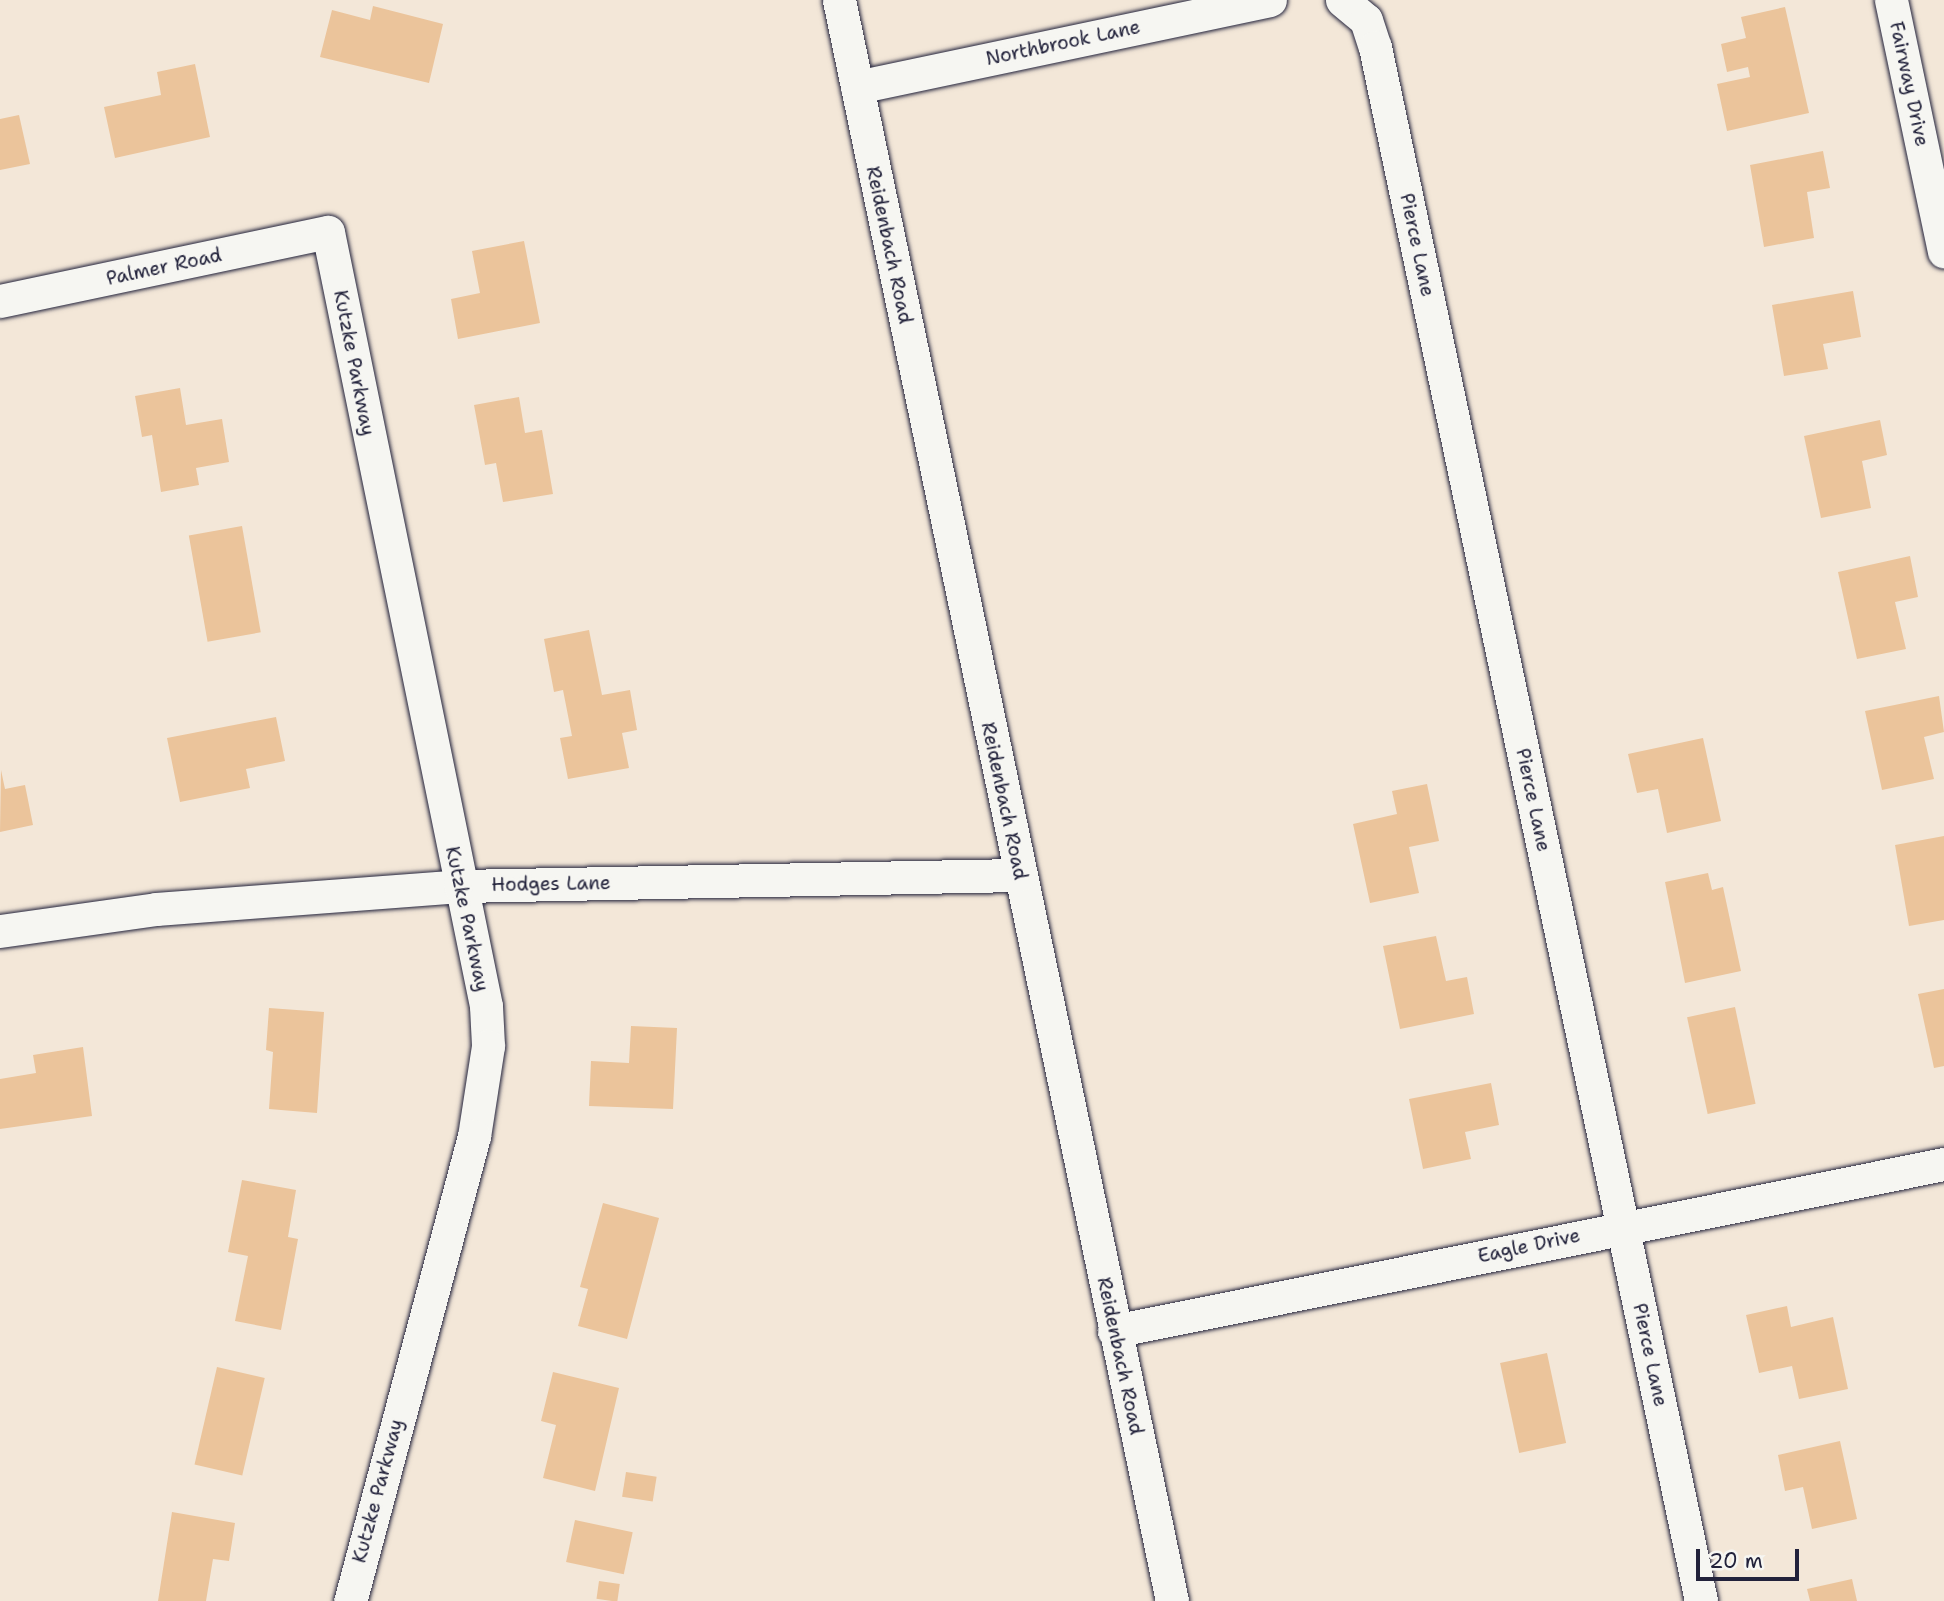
<!DOCTYPE html>
<style>
body{margin:0}
#map{position:relative;width:1944px;height:1601px;overflow:hidden;background:#f3e7d8;font-family:"Shantell Sans",sans-serif}
div>[style]{position:absolute}
.building>*{inset:0;background:#ebc49b;transform-origin:0 0}
.roads{filter:drop-shadow(0 0 2px #22223b) drop-shadow(0 0 2px #22223b)}
.street>*{height:33px;margin:-16.5px;padding:0 16.5px;transform-origin:16.5px;border-radius:16.5px;background:#f6f6f2}
span{translate:-50% -50%;white-space:nowrap;text-align:center;line-height:1.15;-webkit-text-stroke:5px #f6f6f2;paint-order:stroke}
.street-label{font-size:19px;color:#22223b}
.scale{position:absolute;left:1696px;top:1549px;width:103px;height:32px;box-sizing:border-box;border:4px solid #22223b;border-top:0;padding-left:9px;font-size:21px;line-height:24px;white-space:nowrap;color:#22223b;-webkit-text-stroke:5px #f6f6f2;paint-order:stroke}
</style>
<div id="map">
<div class="building">
<i style="clip-path:polygon(373px 6px,443px 24px,429px 83px,320px 57px,332px 10px,370px 20px)"></i>
<i style="clip-path:polygon(1785px 7px,1809px 113px,1727px 131px,1717px 84px,1750px 77px,1748px 67px,1727px 72px,1721px 44px,1746px 38px,1741px 17px)"></i>
<i style="clip-path:polygon(195px 64px,210px 137px,115px 158px,104px 107px,161px 95px,157px 72px)"></i>
<i style="clip-path:polygon(19px 115px,30px 164px,0 170px,0 119px)"></i>
<i style="clip-path:polygon(1823px 151px,1830px 188px,1807px 192px,1814px 238px,1764px 247px,1750px 165px)"></i>
<i style="clip-path:polygon(524px 241px,540px 323px,458px 339px,451px 299px,480px 293px,472px 251px)"></i>
<i style="clip-path:polygon(1853px 291px,1861px 337px,1823px 344px,1828px 369px,1784px 376px,1772px 305px)"></i>
<i style="clip-path:polygon(180px 388px,186px 425px,222px 419px,229px 462px,196px 468px,199px 485px,161px 492px,152px 435px,142px 437px,135px 396px)"></i>
<i style="clip-path:polygon(519px 397px,525px 433px,542px 430px,553px 494px,503px 502px,496px 463px,485px 465px,474px 405px)"></i>
<i style="clip-path:polygon(1880px 420px,1887px 455px,1862px 461px,1871px 508px,1821px 518px,1804px 436px)"></i>
<i style="left:242px;top:526px;width:108px;height:54px;rotate:80deg"></i>
<i style="clip-path:polygon(1910px 556px,1918px 597px,1895px 602px,1906px 649px,1857px 659px,1838px 572px)"></i>
<i style="clip-path:polygon(589px 630px,602px 695px,630px 690px,637px 730px,622px 733px,629px 768px,568px 779px,560px 738px,572px 736px,563px 690px,554px 692px,544px 639px)"></i>
<i style="clip-path:polygon(1939px 696px,1944px 732px,1924px 737px,1934px 779px,1882px 790px,1865px 711px)"></i>
<i style="clip-path:polygon(276px 717px,285px 761px,246px 769px,250px 788px,180px 802px,167px 738px)"></i>
<i style="clip-path:polygon(1703px 738px,1721px 821px,1667px 833px,1658px 789px,1637px 793px,1628px 754px)"></i>
<i style="clip-path:polygon(1px 770px,5px 789px,25px 785px,33px 825px,0 832px)"></i>
<i style="clip-path:polygon(1427px 784px,1439px 841px,1409px 847px,1419px 893px,1370px 903px,1353px 824px,1397px 814px,1392px 791px)"></i>
<i style="clip-path:polygon(1944px 836px,1944px 920px,1909px 926px,1895px 845px)"></i>
<i style="clip-path:polygon(1708px 873px,1712px 890px,1723px 887px,1741px 971px,1685px 983px,1665px 882px)"></i>
<i style="clip-path:polygon(1436px 936px,1446px 981px,1467px 977px,1474px 1014px,1400px 1029px,1383px 946px)"></i>
<i style="clip-path:polygon(1944px 989px,1944px 1066px,1934px 1068px,1918px 994px)"></i>
<i style="left:1735px;top:1007px;width:99px;height:49px;rotate:78deg"></i>
<i style="clip-path:polygon(269px 1008px,324px 1012px,317px 1113px,269px 1109px,273px 1052px,266px 1050px)"></i>
<i style="clip-path:polygon(631px 1026px,677px 1028px,673px 1109px,589px 1106px,591px 1061px,629px 1063px)"></i>
<i style="clip-path:polygon(83px 1047px,92px 1116px,0 1129px,0 1079px,36px 1073px,33px 1055px)"></i>
<i style="clip-path:polygon(1491px 1083px,1499px 1125px,1465px 1132px,1471px 1159px,1423px 1169px,1409px 1099px)"></i>
<i style="clip-path:polygon(242px 1180px,296px 1190px,288px 1237px,298px 1239px,281px 1330px,235px 1321px,248px 1256px,228px 1252px)"></i>
<i style="clip-path:polygon(603px 1203px,659px 1218px,627px 1339px,578px 1326px,588px 1289px,580px 1287px)"></i>
<i style="clip-path:polygon(1787px 1306px,1791px 1327px,1833px 1317px,1848px 1389px,1799px 1399px,1792px 1366px,1759px 1373px,1746px 1315px)"></i>
<i style="left:1547px;top:1353px;width:92px;height:48px;rotate:78deg"></i>
<i style="left:217px;top:1367px;width:49px;height:100px;rotate:13deg"></i>
<i style="clip-path:polygon(553px 1372px,619px 1388px,595px 1491px,543px 1478px,556px 1425px,541px 1421px)"></i>
<i style="clip-path:polygon(1840px 1441px,1857px 1519px,1812px 1529px,1803px 1487px,1785px 1491px,1778px 1455px)"></i>
<i style="left:626px;top:1472px;width:31px;height:25px;rotate:9deg"></i>
<i style="clip-path:polygon(172px 1512px,235px 1523px,229px 1561px,213px 1559px,206px 1601px,158px 1601px)"></i>
<i style="left:575px;top:1520px;width:59px;height:43px;rotate:12deg"></i>
<i style="clip-path:polygon(1852px 1579px,1857px 1601px,1810px 1601px,1807px 1589px)"></i>
<i style="left:599px;top:1581px;width:21px;height:18px;rotate:8deg"></i>
</div>
<div class="roads">
<div class="street">
<i style="left:839px;top:0;width:1635px;rotate:78.25deg"></i>
<i style="left:1342px;top:0;width:31px;rotate:40deg"></i>
<i style="left:1366px;top:20px;width:28px;rotate:72deg"></i>
<i style="left:1375px;top:47px;width:1588px;rotate:78.15deg"></i>
<i style="left:1891px;top:0;width:257px;rotate:78.1deg"></i>
<i style="left:857px;top:87px;width:422px;rotate:-11.9deg"></i>
<i style="left:0;top:301px;width:335px;rotate:-11.9deg"></i>
<i style="left:328px;top:232px;width:790px;rotate:78.46deg"></i>
<i style="left:486px;top:1006px;width:40px;rotate:87.1deg"></i>
<i style="left:488px;top:1046px;width:91px;rotate:98.8deg"></i>
<i style="left:474px;top:1136px;width:481px;rotate:104.9deg"></i>
<i style="left:0;top:931px;width:158px;rotate:-8deg"></i>
<i style="left:156px;top:909px;width:305px;rotate:-4.3deg"></i>
<i style="left:460px;top:886px;width:559px;rotate:-1.13deg"></i>
<i style="left:1114px;top:1331px;width:847px;rotate:-11.38deg"></i>
</div>
</div>
<div class="street-label">
<span style="left:1063px;top:43px;rotate:-12deg">Northbrook Lane</span>
<span style="left:1909px;top:84px;rotate:78deg">Fairway Drive</span>
<span style="left:889px;top:245px;rotate:78deg">Reidenbach Road</span>
<span style="left:1417px;top:245px;rotate:78deg">Pierce Lane</span>
<span style="left:164px;top:267px;rotate:-12deg">Palmer Road</span>
<span style="left:354px;top:363px;rotate:79deg">Kutzke Parkway</span>
<span style="left:1533px;top:800px;rotate:78deg">Pierce Lane</span>
<span style="left:1004px;top:801px;rotate:78deg">Reidenbach Road</span>
<span style="left:551px;top:884px;rotate:-1deg">Hodges Lane</span>
<span style="left:467px;top:919px;rotate:78deg">Kutzke Parkway</span>
<span style="left:1529px;top:1246px;rotate:-12deg">Eagle Drive</span>
<span style="left:1650px;top:1355px;rotate:78deg">Pierce Lane</span>
<span style="left:1120px;top:1356px;rotate:78deg">Reidenbach Road</span>
<span style="left:378px;top:1491px;rotate:-75deg">Kutzke Parkway</span>
</div>
<div class="scale">20 m</div>
</div>
